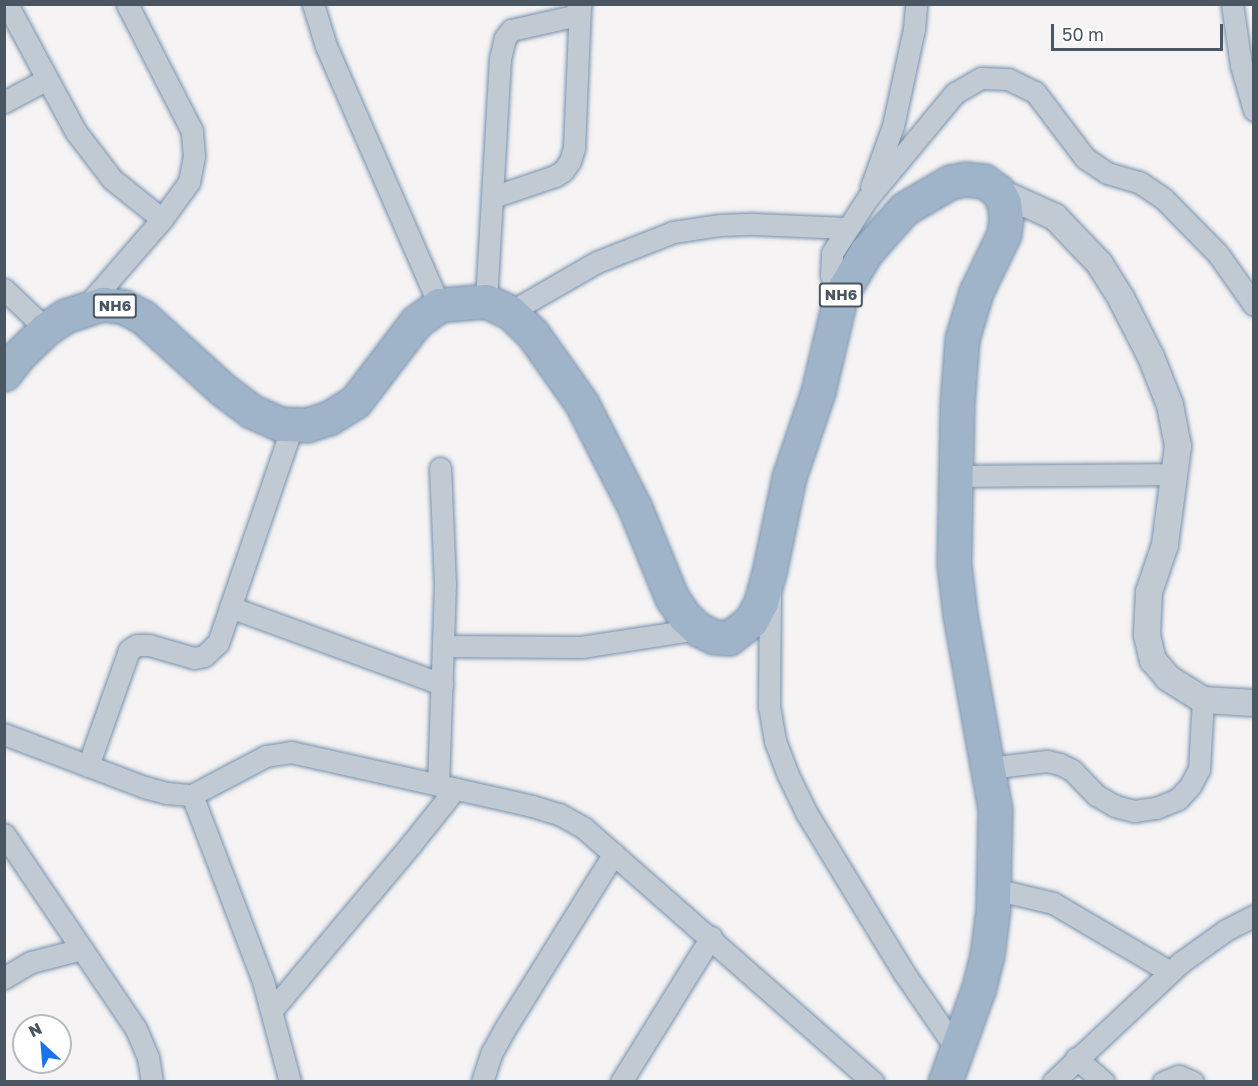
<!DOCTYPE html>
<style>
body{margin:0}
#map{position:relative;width:1258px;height:1086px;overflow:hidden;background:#f5f3f3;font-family:"Golos Text",sans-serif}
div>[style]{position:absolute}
.roads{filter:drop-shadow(0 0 2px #7690ad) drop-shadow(0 0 2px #7690ad)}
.minor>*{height:21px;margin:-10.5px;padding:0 10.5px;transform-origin:10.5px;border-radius:10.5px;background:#c1cad2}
.tertiary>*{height:26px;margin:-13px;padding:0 13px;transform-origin:13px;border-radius:13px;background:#c1cad2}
.trunk>*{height:33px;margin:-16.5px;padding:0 16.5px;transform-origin:16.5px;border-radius:16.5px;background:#9fb4c9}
span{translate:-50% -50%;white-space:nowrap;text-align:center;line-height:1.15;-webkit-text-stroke:5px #fff;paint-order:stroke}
.shield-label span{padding:2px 4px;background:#fff;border:2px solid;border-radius:4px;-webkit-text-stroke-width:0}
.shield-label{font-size:15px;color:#4a5661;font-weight:700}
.frame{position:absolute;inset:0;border:6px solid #4a5661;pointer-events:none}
.north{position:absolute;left:12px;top:1014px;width:60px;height:60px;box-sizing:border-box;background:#fff;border:2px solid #b7bbc0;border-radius:50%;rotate:334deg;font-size:16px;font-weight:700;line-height:24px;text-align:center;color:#4a5661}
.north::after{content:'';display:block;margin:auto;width:21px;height:27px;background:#1a73e8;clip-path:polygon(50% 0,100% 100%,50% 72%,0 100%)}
.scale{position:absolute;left:1051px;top:24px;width:172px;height:27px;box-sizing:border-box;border:3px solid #4a5661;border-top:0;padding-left:8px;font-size:18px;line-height:21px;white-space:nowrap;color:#4a5661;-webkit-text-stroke:4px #fff;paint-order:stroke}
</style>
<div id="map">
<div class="roads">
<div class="minor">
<i style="left:7px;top:4px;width:145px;rotate:61.7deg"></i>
<i style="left:76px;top:132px;width:59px;rotate:52.5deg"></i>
<i style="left:112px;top:179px;width:64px;rotate:38.7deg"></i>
<i style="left:313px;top:4px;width:44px;rotate:72.8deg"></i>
<i style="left:326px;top:46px;width:283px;rotate:66.4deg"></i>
<i style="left:1232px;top:4px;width:62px;rotate:81.6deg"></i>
<i style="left:1241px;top:65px;width:47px;rotate:73.9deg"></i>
<i style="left:4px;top:102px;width:49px;rotate:-28.1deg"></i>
<i style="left:871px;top:187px;width:65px;rotate:-70.2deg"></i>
<i style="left:893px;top:126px;width:99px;rotate:-77.8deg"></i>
<i style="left:914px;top:29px;width:25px;rotate:-85deg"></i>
<i style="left:493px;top:197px;width:65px;rotate:-18.7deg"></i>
<i style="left:555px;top:176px;width:9px;rotate:-32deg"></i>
<i style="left:563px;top:171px;width:12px;rotate:-55deg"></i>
<i style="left:570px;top:161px;width:14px;rotate:-73deg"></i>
<i style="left:574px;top:148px;width:143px;rotate:-87.6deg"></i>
<i style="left:4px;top:289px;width:58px;rotate:43.6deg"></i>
<i style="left:841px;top:294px;width:21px;rotate:-118deg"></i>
<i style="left:831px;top:275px;width:22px;rotate:-87deg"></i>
<i style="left:832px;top:253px;width:64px;rotate:-57.1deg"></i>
<i style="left:867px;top:199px;width:138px;rotate:-50.3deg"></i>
<i style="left:955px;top:93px;width:30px;rotate:-30deg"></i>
<i style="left:981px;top:78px;width:27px;rotate:2deg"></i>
<i style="left:1008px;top:79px;width:30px;rotate:26deg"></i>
<i style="left:1035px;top:92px;width:83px;rotate:52.9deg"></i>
<i style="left:1085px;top:158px;width:27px;rotate:34deg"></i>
<i style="left:1107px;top:173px;width:33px;rotate:16deg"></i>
<i style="left:1139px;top:182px;width:30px;rotate:34deg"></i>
<i style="left:1164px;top:199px;width:77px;rotate:45.5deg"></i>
<i style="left:1218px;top:254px;width:62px;rotate:54.8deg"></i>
<i style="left:486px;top:301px;width:242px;rotate:-86.7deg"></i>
<i style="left:500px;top:59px;width:22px;rotate:-77deg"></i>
<i style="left:505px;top:38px;width:10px;rotate:-53deg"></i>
<i style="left:511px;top:30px;width:64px;rotate:-12.7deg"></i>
<i style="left:573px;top:16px;width:14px;rotate:-56deg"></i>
<i style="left:85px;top:308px;width:118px;rotate:-49.1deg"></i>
<i style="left:162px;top:219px;width:46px;rotate:-53.9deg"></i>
<i style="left:189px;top:182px;width:26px;rotate:-79deg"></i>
<i style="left:194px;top:156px;width:25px;rotate:-95deg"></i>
<i style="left:192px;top:131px;width:143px;rotate:-117.1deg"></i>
<i style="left:510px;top:312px;width:100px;rotate:-29.9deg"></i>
<i style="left:597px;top:262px;width:82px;rotate:-21.5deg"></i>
<i style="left:673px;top:232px;width:48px;rotate:-8.5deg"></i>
<i style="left:720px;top:225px;width:34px;rotate:-2deg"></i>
<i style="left:754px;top:224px;width:93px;rotate:2.5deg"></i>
<i style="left:956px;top:476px;width:219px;rotate:-0.5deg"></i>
<i style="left:770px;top:593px;width:113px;rotate:90.5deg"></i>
<i style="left:769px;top:706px;width:36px;rotate:80deg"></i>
<i style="left:775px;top:741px;width:34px;rotate:69deg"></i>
<i style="left:787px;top:773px;width:46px;rotate:64deg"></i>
<i style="left:807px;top:814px;width:186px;rotate:58.6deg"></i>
<i style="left:904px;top:973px;width:95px;rotate:55.3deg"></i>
<i style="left:230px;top:607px;width:226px;rotate:20deg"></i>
<i style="left:444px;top:646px;width:137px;rotate:0.4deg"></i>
<i style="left:581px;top:647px;width:118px;rotate:-8.7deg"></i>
<i style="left:4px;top:734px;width:150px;rotate:20.7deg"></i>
<i style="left:144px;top:787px;width:24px;rotate:15deg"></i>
<i style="left:167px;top:793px;width:25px;rotate:5deg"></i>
<i style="left:192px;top:795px;width:84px;rotate:-27.8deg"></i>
<i style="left:266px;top:756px;width:25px;rotate:-9deg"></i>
<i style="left:291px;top:752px;width:247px;rotate:12.6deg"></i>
<i style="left:532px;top:806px;width:28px;rotate:17deg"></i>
<i style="left:559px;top:814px;width:29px;rotate:29deg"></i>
<i style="left:584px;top:828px;width:385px;rotate:41.3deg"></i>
<i style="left:88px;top:766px;width:123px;rotate:-70.5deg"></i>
<i style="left:129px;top:650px;width:9px;rotate:-32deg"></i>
<i style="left:137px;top:645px;width:12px"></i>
<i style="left:149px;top:645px;width:47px;rotate:16.1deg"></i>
<i style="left:194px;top:658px;width:10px;rotate:-11deg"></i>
<i style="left:204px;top:656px;width:19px;rotate:-43deg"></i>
<i style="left:218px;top:643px;width:231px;rotate:-71.1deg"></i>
<i style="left:989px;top:768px;width:58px;rotate:-6.9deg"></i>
<i style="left:1047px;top:761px;width:13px;rotate:13deg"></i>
<i style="left:1060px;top:764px;width:13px;rotate:27deg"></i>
<i style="left:1072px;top:770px;width:35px;rotate:46deg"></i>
<i style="left:1096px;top:795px;width:22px;rotate:30deg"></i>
<i style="left:1115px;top:806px;width:20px;rotate:15deg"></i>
<i style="left:1134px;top:811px;width:22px;rotate:-8deg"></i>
<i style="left:1156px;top:808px;width:24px;rotate:-22deg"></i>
<i style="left:1178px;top:799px;width:18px;rotate:-47deg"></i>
<i style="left:1190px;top:786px;width:19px;rotate:-62deg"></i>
<i style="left:1199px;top:769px;width:69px;rotate:-86.7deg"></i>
<i style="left:438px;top:785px;width:200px;rotate:-88deg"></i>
<i style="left:445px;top:585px;width:117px;rotate:-92.4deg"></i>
<i style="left:192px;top:795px;width:199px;rotate:69.1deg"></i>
<i style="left:263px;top:981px;width:105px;rotate:75deg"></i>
<i style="left:4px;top:834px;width:235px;rotate:55.9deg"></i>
<i style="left:136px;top:1029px;width:30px;rotate:67deg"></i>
<i style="left:148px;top:1057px;width:25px;rotate:81deg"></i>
<i style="left:994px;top:889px;width:61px;rotate:13.3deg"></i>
<i style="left:1053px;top:903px;width:136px;rotate:30.5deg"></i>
<i style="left:4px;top:978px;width:31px;rotate:-31deg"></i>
<i style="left:31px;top:962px;width:53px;rotate:-14.3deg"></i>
<i style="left:272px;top:1010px;width:218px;rotate:-50deg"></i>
<i style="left:412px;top:843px;width:69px;rotate:-51.5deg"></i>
<i style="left:1076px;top:1058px;width:37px;rotate:41deg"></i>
<i style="left:482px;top:1082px;width:32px;rotate:-72deg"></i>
<i style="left:492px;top:1052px;width:25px;rotate:-61deg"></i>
<i style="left:504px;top:1030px;width:208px;rotate:-58.1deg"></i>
<i style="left:621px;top:1082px;width:171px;rotate:-58.2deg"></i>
<i style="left:1053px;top:1082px;width:174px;rotate:-43.1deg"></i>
<i style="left:1180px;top:963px;width:57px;rotate:-35.7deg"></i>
<i style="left:1226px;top:930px;width:31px;rotate:-27deg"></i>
<i style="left:1163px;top:1082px;width:17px;rotate:-21deg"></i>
<i style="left:1179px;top:1076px;width:15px;rotate:23deg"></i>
</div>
<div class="tertiary">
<i style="left:998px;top:191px;width:63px;rotate:24.5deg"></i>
<i style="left:1055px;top:217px;width:64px;rotate:46.3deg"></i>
<i style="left:1099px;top:263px;width:41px;rotate:57.8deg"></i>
<i style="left:1121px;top:298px;width:66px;rotate:63deg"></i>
<i style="left:1151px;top:357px;width:52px;rotate:68.4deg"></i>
<i style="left:1170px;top:405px;width:42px;rotate:79deg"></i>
<i style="left:1178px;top:446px;width:100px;rotate:97.5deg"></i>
<i style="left:1165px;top:545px;width:50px;rotate:108.8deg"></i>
<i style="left:1149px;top:592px;width:43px;rotate:92.7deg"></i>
<i style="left:1147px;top:635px;width:26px;rotate:77deg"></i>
<i style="left:1153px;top:660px;width:23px;rotate:50deg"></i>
<i style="left:1168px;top:678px;width:41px;rotate:32.2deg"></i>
<i style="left:1203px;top:700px;width:51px;rotate:3.4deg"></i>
</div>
<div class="trunk">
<i style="left:4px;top:374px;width:23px;rotate:-52deg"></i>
<i style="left:18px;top:356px;width:39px;rotate:-44deg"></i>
<i style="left:46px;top:329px;width:23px;rotate:-34deg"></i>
<i style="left:65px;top:316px;width:40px;rotate:-18deg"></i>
<i style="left:103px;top:304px;width:21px;rotate:8deg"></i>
<i style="left:124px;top:307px;width:21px;rotate:28deg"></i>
<i style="left:143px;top:317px;width:107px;rotate:42.3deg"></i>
<i style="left:222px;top:389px;width:36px;rotate:37deg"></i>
<i style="left:251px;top:411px;width:32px;rotate:24deg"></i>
<i style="left:280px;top:424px;width:27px;rotate:2deg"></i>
<i style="left:307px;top:425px;width:23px;rotate:-18deg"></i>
<i style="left:329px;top:418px;width:31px;rotate:-32deg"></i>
<i style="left:355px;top:402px;width:101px;rotate:-52.7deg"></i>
<i style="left:416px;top:322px;width:29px;rotate:-36deg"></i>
<i style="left:439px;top:305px;width:47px;rotate:-4.9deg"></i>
<i style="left:486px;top:301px;width:26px;rotate:25deg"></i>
<i style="left:510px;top:312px;width:30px;rotate:44deg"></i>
<i style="left:532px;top:333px;width:87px;rotate:54.8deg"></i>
<i style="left:582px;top:404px;width:117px;rotate:63deg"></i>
<i style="left:635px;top:508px;width:97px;rotate:67.7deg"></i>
<i style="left:672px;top:598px;width:23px;rotate:56deg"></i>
<i style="left:685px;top:617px;width:18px;rotate:43deg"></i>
<i style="left:698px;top:629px;width:18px;rotate:27deg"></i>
<i style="left:714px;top:637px;width:15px;rotate:4deg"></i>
<i style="left:729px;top:638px;width:28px;rotate:-38deg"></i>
<i style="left:751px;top:621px;width:21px;rotate:-62deg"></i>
<i style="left:761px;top:602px;width:35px;rotate:-75deg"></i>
<i style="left:770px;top:568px;width:93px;rotate:-78.2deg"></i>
<i style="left:789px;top:477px;width:90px;rotate:-71.2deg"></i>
<i style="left:818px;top:392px;width:101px;rotate:-76.8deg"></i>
<i style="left:841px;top:294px;width:49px;rotate:-59.2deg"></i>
<i style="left:866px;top:252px;width:57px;rotate:-48.5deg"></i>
<i style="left:904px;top:209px;width:53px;rotate:-30.4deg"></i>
<i style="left:950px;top:182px;width:15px;rotate:-11deg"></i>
<i style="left:965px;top:179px;width:19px;rotate:6deg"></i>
<i style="left:984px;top:181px;width:17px;rotate:36deg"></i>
<i style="left:998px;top:191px;width:13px;rotate:63deg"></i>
<i style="left:1004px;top:203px;width:16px;rotate:83deg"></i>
<i style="left:1006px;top:219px;width:15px;rotate:98deg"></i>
<i style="left:1004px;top:234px;width:64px;rotate:115.8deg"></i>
<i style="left:976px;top:292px;width:49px;rotate:106.6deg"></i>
<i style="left:962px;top:339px;width:65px;rotate:94.4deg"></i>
<i style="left:957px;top:404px;width:160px;rotate:91.1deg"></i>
<i style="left:954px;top:564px;width:51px;rotate:83.3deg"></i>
<i style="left:960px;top:615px;width:198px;rotate:79.8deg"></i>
<i style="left:995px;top:810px;width:99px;rotate:91.2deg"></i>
<i style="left:993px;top:909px;width:46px;rotate:97.4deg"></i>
<i style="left:987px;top:955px;width:36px;rotate:104deg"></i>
<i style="left:978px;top:990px;width:98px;rotate:109.7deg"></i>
</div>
</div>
<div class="shield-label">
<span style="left:841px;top:295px">NH6</span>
<span style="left:115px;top:306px">NH6</span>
</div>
<div class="frame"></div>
<div class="north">N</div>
<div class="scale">50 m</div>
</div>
